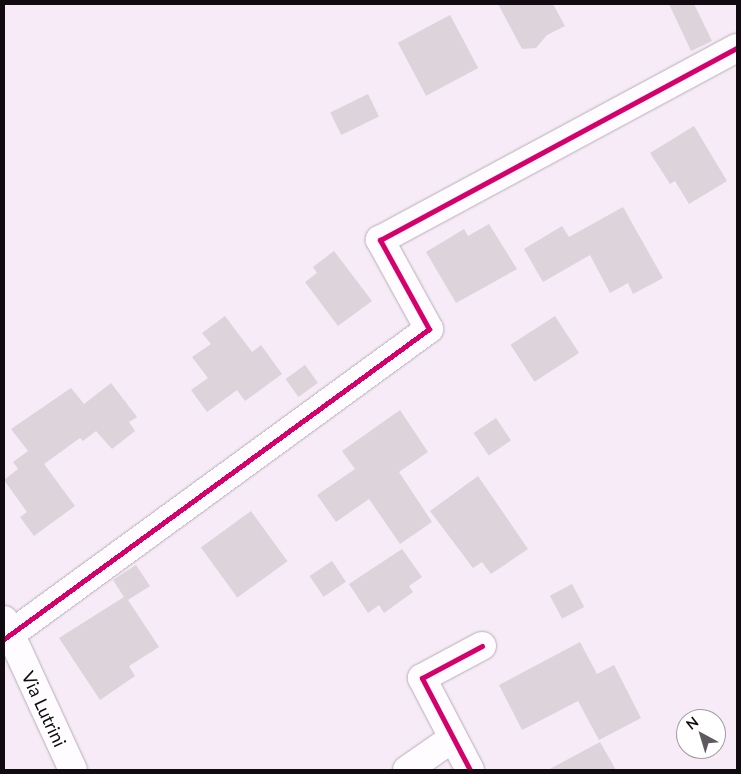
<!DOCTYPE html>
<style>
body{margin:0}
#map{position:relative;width:741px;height:774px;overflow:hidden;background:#f6ebf6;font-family:Lato,sans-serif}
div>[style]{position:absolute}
.building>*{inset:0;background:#dcd3db;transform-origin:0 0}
.roads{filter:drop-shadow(0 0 1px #b7aeb7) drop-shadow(0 0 1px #b7aeb7)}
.street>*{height:28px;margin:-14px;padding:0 14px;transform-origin:14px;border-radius:14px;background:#fefcfe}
.cycleway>*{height:5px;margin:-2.5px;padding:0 2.5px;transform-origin:2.5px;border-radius:2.5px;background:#d6006c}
span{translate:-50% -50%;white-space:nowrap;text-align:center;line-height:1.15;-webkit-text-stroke:4px #fff;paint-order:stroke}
.street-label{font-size:18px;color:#110b11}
.frame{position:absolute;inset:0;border:5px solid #110b11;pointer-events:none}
.north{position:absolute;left:676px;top:709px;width:50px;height:50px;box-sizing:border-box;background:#fff;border:1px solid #a09da0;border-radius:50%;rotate:321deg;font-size:14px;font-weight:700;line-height:20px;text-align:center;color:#110b11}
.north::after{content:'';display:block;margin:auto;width:18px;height:22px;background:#615961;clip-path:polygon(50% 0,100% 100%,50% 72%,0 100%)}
</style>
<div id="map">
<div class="building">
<i style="clip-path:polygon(498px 4px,553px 4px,565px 26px,547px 35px,536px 48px,522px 49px)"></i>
<i style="clip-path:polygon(669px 4px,694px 4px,712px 41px,691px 51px)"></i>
<i style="left:450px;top:15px;width:60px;height:59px;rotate:62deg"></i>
<i style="left:368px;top:94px;width:25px;height:42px;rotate:64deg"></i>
<i style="clip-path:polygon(694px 126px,727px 181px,689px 204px,675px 181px,670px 184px,650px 153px)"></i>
<i style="clip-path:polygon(623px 207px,663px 278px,633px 294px,628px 283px,610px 293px,590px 255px,543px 282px,524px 249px,562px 226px,569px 237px)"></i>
<i style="clip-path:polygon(489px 224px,517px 269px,456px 303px,426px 252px,464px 229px,468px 236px)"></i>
<i style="clip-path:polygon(334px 251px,372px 301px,338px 326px,305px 282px,317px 273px,313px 267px)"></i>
<i style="clip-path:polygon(225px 316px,252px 352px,261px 345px,282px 374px,245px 401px,237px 390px,207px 412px,191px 390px,208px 378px,192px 357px,211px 344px,202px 333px)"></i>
<i style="left:555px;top:316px;width:44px;height:53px;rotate:57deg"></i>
<i style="left:305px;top:365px;width:22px;height:24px;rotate:54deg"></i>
<i style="clip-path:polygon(111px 383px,137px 417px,129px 422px,135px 431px,112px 449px,96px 431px,83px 441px,80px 438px,44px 464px,75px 506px,34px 536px,20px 517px,27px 512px,4px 480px,18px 469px,13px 462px,28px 451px,11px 429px,71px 388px,84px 404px)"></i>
<i style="clip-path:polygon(400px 410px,428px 452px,399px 472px,432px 522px,400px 544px,369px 499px,336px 522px,317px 495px,355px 469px,342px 451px)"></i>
<i style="left:496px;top:418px;width:27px;height:27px;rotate:56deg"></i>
<i style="clip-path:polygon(478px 476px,528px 549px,491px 574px,482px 562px,473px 568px,430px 511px)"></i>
<i style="left:251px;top:511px;width:62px;height:62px;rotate:54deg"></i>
<i style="clip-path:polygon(402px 549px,422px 577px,409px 586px,413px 592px,384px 613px,379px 605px,368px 613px,349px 584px)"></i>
<i style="left:332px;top:561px;width:25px;height:27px;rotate:56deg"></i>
<i style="clip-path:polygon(136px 565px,150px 586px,128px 600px,159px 647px,129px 666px,135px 676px,100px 700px,59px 638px,124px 597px,113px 580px)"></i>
<i style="left:572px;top:584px;width:26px;height:25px;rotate:62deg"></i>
<i style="clip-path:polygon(580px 642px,597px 674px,614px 665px,641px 718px,599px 740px,578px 701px,522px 730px,499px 685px)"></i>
<i style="clip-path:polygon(600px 742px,616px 770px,548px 770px)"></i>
</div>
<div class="roads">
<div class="street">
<i style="left:4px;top:620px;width:165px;rotate:65.3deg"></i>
<i style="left:4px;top:639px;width:526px;rotate:-36.11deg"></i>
<i style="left:429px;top:329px;width:102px;rotate:-118.8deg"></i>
<i style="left:380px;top:240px;width:405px;rotate:-28.3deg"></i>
<i style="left:407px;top:770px;width:56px;rotate:-34.8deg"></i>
<i style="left:470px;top:770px;width:104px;rotate:-117.6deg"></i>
<i style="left:422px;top:678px;width:68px;rotate:-28.1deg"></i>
</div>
</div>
<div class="cycleway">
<i style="left:4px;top:639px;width:526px;rotate:-36.11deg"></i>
<i style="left:429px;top:329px;width:102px;rotate:-118.8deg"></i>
<i style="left:380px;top:240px;width:405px;rotate:-28.3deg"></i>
<i style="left:470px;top:770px;width:104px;rotate:-117.6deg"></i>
<i style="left:422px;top:678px;width:68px;rotate:-28.1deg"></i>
</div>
<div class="street-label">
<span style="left:44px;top:709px;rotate:65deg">Via Lutrini</span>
</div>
<div class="frame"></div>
<div class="north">N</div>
</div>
